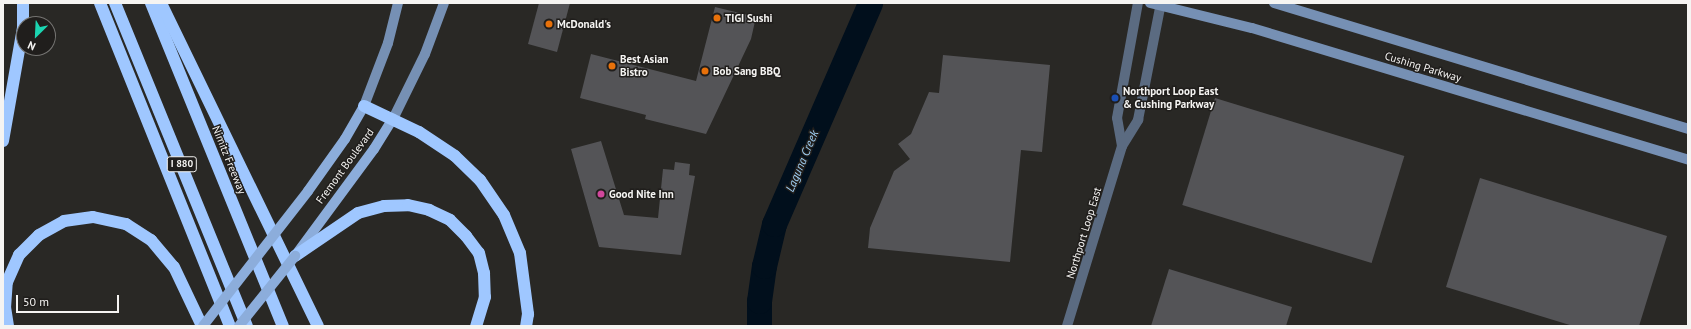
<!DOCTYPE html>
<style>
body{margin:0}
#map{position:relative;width:1691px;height:329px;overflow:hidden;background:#292825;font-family:"PT Sans",sans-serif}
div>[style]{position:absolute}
.river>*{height:25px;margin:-12.5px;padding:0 12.5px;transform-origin:12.5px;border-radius:12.5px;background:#010f1c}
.building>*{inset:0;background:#545457;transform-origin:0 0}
.minor>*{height:10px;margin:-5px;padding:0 5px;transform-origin:5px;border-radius:5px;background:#5b6b81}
.secondary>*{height:10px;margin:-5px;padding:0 5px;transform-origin:5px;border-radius:5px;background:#7690b4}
.primary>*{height:10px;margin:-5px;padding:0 5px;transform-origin:5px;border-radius:5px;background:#8caddb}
.motorway>*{height:12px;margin:-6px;padding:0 6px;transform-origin:6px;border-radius:6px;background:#9fc7ff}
.primary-bridge>*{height:10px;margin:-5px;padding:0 5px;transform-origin:5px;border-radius:5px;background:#8caddb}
.dots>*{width:11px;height:11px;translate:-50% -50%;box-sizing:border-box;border:2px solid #201e1c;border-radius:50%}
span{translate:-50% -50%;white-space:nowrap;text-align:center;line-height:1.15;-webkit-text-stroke:3px #201e1c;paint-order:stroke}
.shield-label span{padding:1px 3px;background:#201e1c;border:1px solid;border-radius:3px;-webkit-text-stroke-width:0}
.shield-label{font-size:10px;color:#f5f4f2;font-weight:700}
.poi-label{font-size:11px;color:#f5f4f2;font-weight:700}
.left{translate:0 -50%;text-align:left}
.street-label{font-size:11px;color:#f5f4f2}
.water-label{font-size:12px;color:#a0d0f5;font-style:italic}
.frame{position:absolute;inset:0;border:4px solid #f5f4f2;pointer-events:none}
.north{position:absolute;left:16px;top:16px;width:40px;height:40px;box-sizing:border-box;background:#201e1c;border:1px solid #757472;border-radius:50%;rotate:204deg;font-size:11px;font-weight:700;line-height:16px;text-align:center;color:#f5f4f2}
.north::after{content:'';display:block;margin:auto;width:14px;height:18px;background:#1bd5b1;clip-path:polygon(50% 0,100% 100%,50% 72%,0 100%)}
.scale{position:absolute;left:16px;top:295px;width:103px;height:18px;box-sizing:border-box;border:2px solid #f5f4f2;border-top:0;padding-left:5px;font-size:12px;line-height:14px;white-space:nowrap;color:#f5f4f2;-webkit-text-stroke:3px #201e1c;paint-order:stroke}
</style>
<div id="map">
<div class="river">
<i style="left:759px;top:326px;width:25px;rotate:-90deg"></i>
<i style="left:759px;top:301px;width:35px;rotate:-82deg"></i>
<i style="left:764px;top:266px;width:43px;rotate:-76.6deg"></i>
<i style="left:774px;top:224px;width:241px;rotate:-66.5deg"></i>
</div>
<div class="building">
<i style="clip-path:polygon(539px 3px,570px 3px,557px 52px,528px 44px)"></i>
<i style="clip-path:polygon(715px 7px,756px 17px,751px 39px,706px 134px,645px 119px,646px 115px,580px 98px,591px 54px,696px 81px)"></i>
<i style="clip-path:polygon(943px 55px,1050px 65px,1042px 152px,1021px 150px,1010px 262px,868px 248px,870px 228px,894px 171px,910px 159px,898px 144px,911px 134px,929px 92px,939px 93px)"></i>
<i style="left:1215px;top:98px;width:198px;height:112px;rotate:17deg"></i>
<i style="clip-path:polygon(601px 141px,624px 215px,658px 218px,663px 169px,674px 170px,675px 162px,690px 164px,689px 175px,695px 176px,681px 255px,599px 247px,571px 149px)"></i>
<i style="clip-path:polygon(1480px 178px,1667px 236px,1639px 326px,1573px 326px,1446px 287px)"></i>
<i style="clip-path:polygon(1169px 269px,1292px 307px,1286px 326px,1151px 326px)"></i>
</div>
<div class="minor">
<i style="left:1122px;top:146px;width:28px;rotate:-100deg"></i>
<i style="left:1117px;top:118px;width:117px;rotate:-79.7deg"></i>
<i style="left:1067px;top:326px;width:188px;rotate:-73deg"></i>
<i style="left:1122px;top:146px;width:31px;rotate:-58deg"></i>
<i style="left:1138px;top:120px;width:119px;rotate:-78.9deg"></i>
</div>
<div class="secondary">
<i style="left:1150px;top:3px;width:105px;rotate:13.8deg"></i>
<i style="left:1252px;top:28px;width:456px;rotate:16.8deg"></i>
<i style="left:1274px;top:3px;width:433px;rotate:16.9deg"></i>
<i style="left:364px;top:106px;width:67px;rotate:-69.1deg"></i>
<i style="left:388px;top:43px;width:41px;rotate:-76deg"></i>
<i style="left:393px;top:119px;width:72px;rotate:-63.8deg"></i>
<i style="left:425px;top:54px;width:54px;rotate:-69.6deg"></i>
</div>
<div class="primary">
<i style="left:308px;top:191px;width:64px;rotate:-54.6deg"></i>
<i style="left:345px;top:139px;width:38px;rotate:-60deg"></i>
<i style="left:298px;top:252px;width:128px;rotate:-53.6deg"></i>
<i style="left:374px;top:149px;width:36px;rotate:-58deg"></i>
</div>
<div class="motorway">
<i style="left:100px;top:3px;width:348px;rotate:68.1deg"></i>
<i style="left:115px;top:3px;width:349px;rotate:67.8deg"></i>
<i style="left:151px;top:3px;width:349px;rotate:67.8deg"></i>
<i style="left:161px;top:3px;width:359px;rotate:64.1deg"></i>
<i style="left:364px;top:106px;width:61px;rotate:25.3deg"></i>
<i style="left:419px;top:132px;width:43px;rotate:33.7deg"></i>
<i style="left:455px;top:156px;width:35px;rotate:44deg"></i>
<i style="left:480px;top:180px;width:42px;rotate:55.6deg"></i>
<i style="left:504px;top:215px;width:41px;rotate:67.2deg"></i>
<i style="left:520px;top:253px;width:62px;rotate:82.5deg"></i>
<i style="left:528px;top:314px;width:12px;rotate:99deg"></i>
<i style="left:3px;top:141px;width:116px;rotate:-80deg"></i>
<i style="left:23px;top:27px;width:24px;rotate:-90deg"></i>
<i style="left:295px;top:256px;width:76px;rotate:-34.3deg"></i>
<i style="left:358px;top:213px;width:27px;rotate:-15deg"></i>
<i style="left:384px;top:206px;width:24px;rotate:-2deg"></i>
<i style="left:408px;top:205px;width:22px;rotate:13deg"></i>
<i style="left:429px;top:210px;width:23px;rotate:25deg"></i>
<i style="left:450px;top:220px;width:23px;rotate:45deg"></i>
<i style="left:466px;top:236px;width:21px;rotate:53deg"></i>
<i style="left:479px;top:253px;width:21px;rotate:76deg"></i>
<i style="left:484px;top:273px;width:24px;rotate:88deg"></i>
<i style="left:485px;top:297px;width:30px;rotate:107deg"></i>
<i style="left:8px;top:326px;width:18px;rotate:-99deg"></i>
<i style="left:5px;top:308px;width:26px;rotate:-86deg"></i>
<i style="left:7px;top:282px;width:30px;rotate:-66deg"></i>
<i style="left:19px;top:255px;width:28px;rotate:-45deg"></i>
<i style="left:39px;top:235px;width:29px;rotate:-29deg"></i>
<i style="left:64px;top:221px;width:29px;rotate:-8deg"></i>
<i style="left:93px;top:217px;width:34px;rotate:12deg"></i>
<i style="left:126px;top:224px;width:30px;rotate:33deg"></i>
<i style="left:151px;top:240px;width:35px;rotate:50deg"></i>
<i style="left:174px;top:267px;width:65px;rotate:64.6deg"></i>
</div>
<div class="primary-bridge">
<i style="left:203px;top:326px;width:171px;rotate:-52.1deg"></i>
<i style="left:239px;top:326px;width:90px;rotate:-51.3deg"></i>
</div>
<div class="dots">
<i style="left:717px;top:18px;background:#e8710a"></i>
<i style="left:549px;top:24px;background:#e8710a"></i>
<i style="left:612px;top:66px;background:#e8710a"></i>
<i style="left:705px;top:71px;background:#e8710a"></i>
<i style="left:1115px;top:98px;background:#1a4fb4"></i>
<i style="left:601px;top:194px;background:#d1479c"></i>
</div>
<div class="shield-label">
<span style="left:182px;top:164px">I 880</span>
</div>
<div class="poi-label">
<span class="left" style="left:725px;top:18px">TIGI Sushi</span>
<span class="left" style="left:557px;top:24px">McDonald's</span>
<span class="left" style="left:620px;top:66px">Best Asian<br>Bistro</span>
<span class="left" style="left:713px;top:71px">Bob Sang BBQ</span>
<span class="left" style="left:1123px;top:98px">Northport Loop East<br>&amp; Cushing Parkway</span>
<span class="left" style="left:609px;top:194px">Good Nite Inn</span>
</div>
<div class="street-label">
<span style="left:1423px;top:67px;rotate:17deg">Cushing Parkway</span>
<span style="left:229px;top:160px;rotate:68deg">Nimitz Freeway</span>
<span style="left:345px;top:166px;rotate:-54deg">Fremont Boulevard</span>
<span style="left:1084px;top:233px;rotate:-73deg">Northport Loop East</span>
</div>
<div class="water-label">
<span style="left:802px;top:161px;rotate:-67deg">Laguna Creek</span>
</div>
<div class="frame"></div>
<div class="north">N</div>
<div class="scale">50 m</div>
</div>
